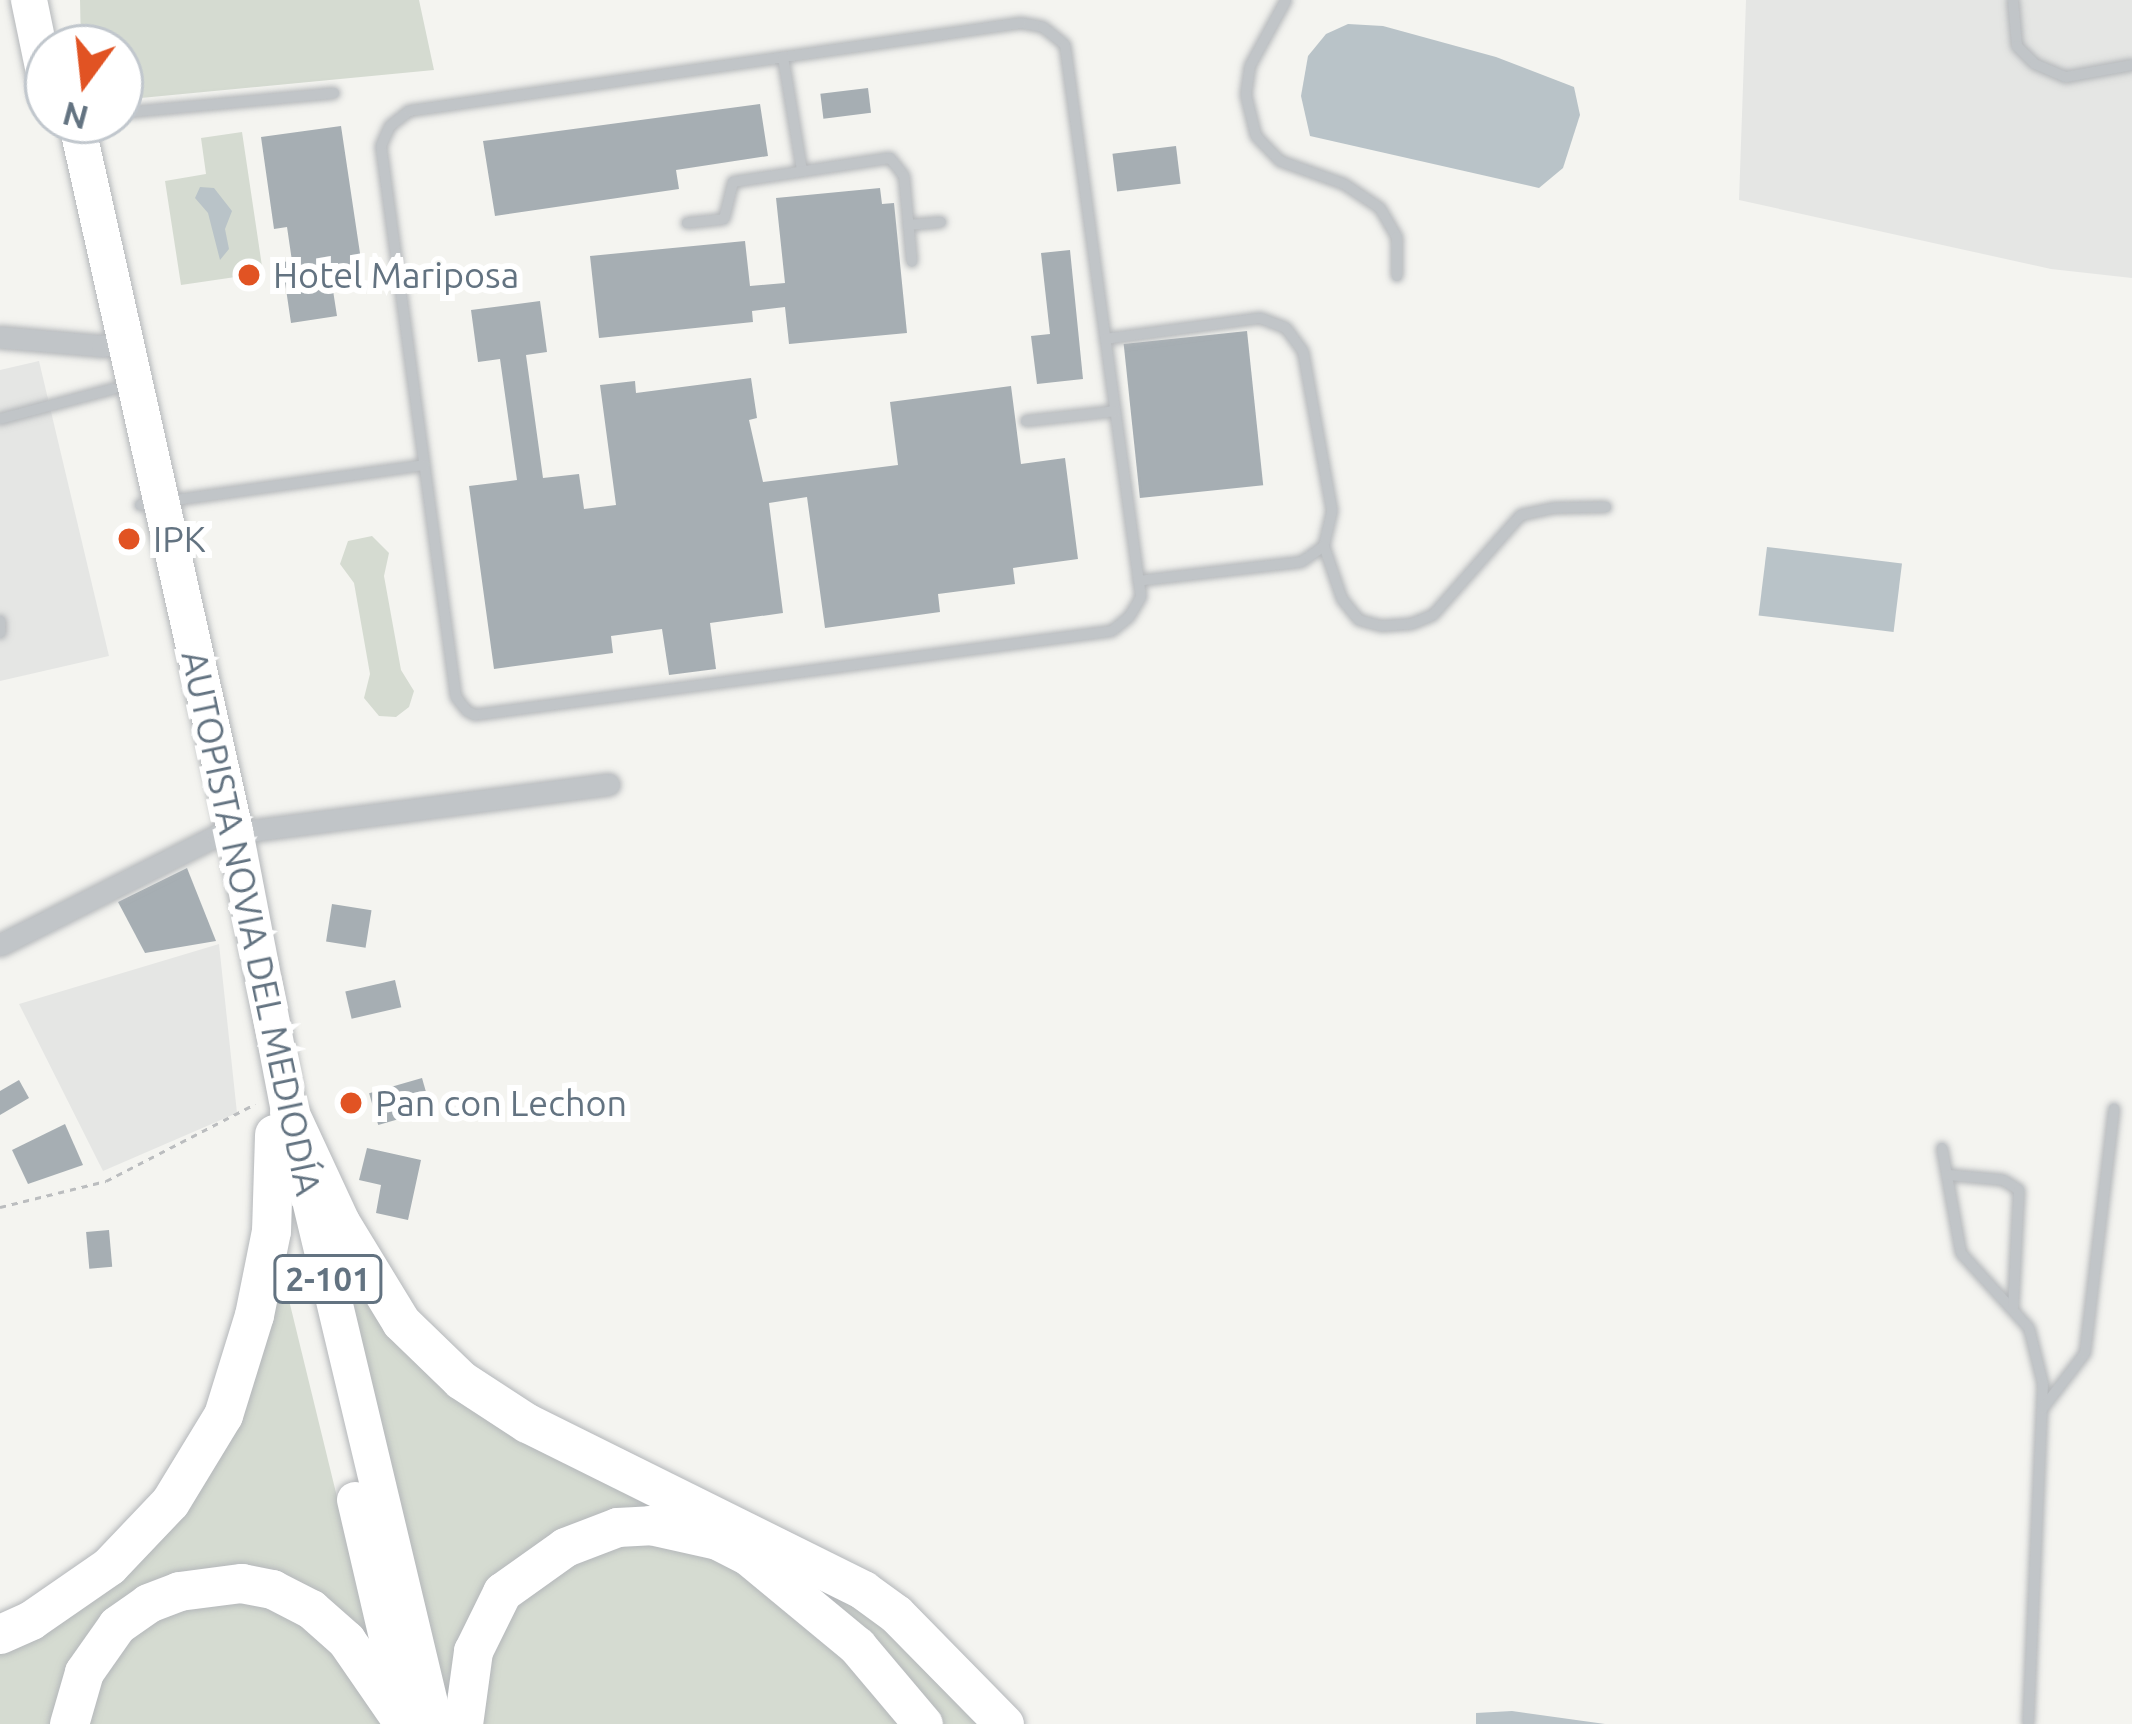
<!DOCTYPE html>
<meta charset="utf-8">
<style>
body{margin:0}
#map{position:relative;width:2132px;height:1724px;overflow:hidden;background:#f4f4f0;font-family:Ubuntu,sans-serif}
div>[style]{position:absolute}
.built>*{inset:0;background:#e5e6e4}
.green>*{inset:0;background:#d5dbd1}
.water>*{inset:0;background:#b9c3c8;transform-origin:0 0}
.building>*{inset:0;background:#a6aeb3;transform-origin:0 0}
.path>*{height:3px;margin-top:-1.5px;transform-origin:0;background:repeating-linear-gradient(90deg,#bbbdbf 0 6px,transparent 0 12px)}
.roads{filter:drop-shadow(0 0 3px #b4b7ba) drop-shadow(0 0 3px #b4b7ba)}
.service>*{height:10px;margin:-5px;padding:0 5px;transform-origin:5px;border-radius:5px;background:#c1c5c8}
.minor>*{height:21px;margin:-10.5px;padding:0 10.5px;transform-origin:10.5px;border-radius:10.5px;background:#c1c5c8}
.trunk>*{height:36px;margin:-18px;padding:0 18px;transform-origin:18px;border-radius:18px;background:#fff}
.motorway>*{height:39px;margin:-19.5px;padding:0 19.5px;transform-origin:19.5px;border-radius:19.5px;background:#fff}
.dots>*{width:33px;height:33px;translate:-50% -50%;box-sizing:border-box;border:6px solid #fff;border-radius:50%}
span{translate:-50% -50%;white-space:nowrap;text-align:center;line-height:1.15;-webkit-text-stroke:12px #fff;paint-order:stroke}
.shield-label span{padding:3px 9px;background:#fff;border:3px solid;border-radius:9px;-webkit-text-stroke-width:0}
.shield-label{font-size:33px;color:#637381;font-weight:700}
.poi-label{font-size:36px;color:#637381}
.left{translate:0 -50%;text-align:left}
.street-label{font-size:36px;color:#637381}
.north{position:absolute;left:24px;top:24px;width:120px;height:120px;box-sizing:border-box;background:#fff;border:3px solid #c1c7cd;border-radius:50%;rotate:195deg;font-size:33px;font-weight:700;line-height:48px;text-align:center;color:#637381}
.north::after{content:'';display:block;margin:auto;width:42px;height:54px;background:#e15323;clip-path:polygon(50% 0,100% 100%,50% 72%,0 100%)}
</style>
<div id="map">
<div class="built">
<i style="clip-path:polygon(1746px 0,2132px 0,2132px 278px,2051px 269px,1739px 200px)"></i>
<i style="clip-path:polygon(39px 361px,109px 656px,0 681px,0 370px)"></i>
<i style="clip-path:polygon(219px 944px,237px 1113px,103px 1171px,19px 1004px)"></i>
</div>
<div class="green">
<i style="clip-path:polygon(80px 0,419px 0,434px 70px,120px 100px,120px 48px,81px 48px)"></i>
<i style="clip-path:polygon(242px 132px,263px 273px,181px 285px,165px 181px,206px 174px,201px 138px)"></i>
<i style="clip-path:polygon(372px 536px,389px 553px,384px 576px,401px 670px,414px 691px,409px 707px,396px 717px,379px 716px,364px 698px,370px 674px,354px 583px,340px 564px,348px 541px)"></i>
<i style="clip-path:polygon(277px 1251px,378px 1665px,317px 1601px,179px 1578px,58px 1724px,0 1724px,0 1652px,164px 1532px)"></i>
<i style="clip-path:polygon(339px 1252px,380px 1310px,868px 1610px,988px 1724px,937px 1724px,688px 1524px,538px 1555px,449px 1724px)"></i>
<i style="clip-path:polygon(629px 1537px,706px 1548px,757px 1576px,860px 1669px,907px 1724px,478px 1724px,480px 1676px,528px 1585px)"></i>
<i style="clip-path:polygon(182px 1601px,275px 1601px,346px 1659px,384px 1724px,81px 1724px,112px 1648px)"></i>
</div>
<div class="water">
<i style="clip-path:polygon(1348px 24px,1383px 26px,1496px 57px,1574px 87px,1580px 115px,1563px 168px,1539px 188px,1310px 136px,1301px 96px,1308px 56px,1326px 34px)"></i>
<i style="clip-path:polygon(200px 187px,214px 188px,232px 211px,225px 229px,229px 249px,220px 260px,208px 213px,195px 198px)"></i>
<i style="left:1767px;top:547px;width:136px;height:69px;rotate:7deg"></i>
<i style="clip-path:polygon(1512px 1711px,1605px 1724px,1476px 1724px,1476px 1713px)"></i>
</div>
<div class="building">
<i style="left:868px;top:88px;width:25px;height:48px;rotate:83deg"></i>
<i style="clip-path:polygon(760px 104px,768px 156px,676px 170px,679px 189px,495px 216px,483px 141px)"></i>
<i style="clip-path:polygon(341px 126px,364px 280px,332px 284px,337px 316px,291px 323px,282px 262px,292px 261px,287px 227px,274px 229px,261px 137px)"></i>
<i style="left:1176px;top:146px;width:38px;height:64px;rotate:83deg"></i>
<i style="clip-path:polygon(880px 188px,882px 204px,894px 203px,907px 333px,789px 344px,785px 307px,752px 311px,753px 322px,599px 338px,590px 256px,745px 241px,750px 286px,785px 283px,776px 198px)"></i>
<i style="clip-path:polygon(1070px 250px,1083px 379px,1037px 384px,1031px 336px,1050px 334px,1041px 253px)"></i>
<i style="clip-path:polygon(540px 301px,547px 352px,526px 355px,543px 478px,579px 474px,584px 509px,616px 505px,600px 385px,635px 381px,636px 393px,751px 378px,757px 418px,749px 420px,763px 482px,898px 465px,890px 402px,1011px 386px,1021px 464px,1065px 458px,1078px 559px,1013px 568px,1015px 584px,938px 594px,940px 612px,825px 628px,807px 497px,769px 503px,783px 613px,710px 623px,716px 669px,669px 675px,662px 629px,611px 636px,613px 653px,494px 669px,469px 486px,517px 480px,500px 359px,478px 362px,471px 310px)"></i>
<i style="left:1247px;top:331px;width:155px;height:124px;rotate:84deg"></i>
<i style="clip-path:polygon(187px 868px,216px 941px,145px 953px,118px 902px)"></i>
<i style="left:332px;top:904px;width:40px;height:38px;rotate:9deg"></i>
<i style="left:395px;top:980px;width:28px;height:51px;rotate:77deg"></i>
<i style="left:422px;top:1078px;width:33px;height:55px;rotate:74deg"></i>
<i style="clip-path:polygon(19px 1080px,29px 1098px,0 1115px,0 1091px)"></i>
<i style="clip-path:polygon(65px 1124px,83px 1165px,28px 1184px,12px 1150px)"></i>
<i style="clip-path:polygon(367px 1148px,421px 1160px,408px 1220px,376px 1213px,381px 1185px,359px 1180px)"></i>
<i style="left:109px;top:1230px;width:37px;height:23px;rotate:85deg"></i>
</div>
<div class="path">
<i style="left:0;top:1207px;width:109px;rotate:-13.8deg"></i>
<i style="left:106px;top:1181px;width:168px;rotate:-27.3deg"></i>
</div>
<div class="roads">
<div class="service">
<i style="left:1286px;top:0;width:75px;rotate:118.6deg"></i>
<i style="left:1250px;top:66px;width:29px;rotate:98deg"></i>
<i style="left:1246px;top:95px;width:42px;rotate:76.3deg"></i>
<i style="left:1256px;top:136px;width:35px;rotate:46deg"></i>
<i style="left:1280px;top:161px;width:68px;rotate:19.8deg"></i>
<i style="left:1344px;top:184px;width:43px;rotate:33.7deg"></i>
<i style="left:1380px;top:208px;width:34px;rotate:60deg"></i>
<i style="left:1397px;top:237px;width:39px;rotate:90deg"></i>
<i style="left:2013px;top:0;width:46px;rotate:85deg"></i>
<i style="left:2017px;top:46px;width:25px;rotate:45deg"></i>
<i style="left:2035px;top:64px;width:34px;rotate:23deg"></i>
<i style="left:2066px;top:77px;width:67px;rotate:-10.3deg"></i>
<i style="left:1021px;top:23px;width:22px;rotate:10deg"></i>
<i style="left:1043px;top:27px;width:28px;rotate:39deg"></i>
<i style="left:1065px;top:45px;width:557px;rotate:82.16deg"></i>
<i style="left:1141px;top:597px;width:23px;rotate:121deg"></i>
<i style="left:1129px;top:617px;width:22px;rotate:141deg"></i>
<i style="left:1112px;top:631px;width:643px;rotate:172.49deg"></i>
<i style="left:475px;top:715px;width:9px;rotate:-153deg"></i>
<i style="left:467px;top:711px;width:18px;rotate:-128deg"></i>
<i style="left:456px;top:697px;width:556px;rotate:-97.75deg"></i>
<i style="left:381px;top:146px;width:22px;rotate:-66deg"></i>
<i style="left:390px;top:126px;width:24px;rotate:-38deg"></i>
<i style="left:409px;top:111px;width:618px;rotate:-8.18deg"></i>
<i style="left:783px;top:57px;width:116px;rotate:80.5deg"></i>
<i style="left:120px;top:113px;width:215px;rotate:-5.3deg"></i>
<i style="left:687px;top:223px;width:37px;rotate:-6deg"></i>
<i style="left:724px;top:219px;width:38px;rotate:-76deg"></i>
<i style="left:733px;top:182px;width:159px;rotate:-8.7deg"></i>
<i style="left:890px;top:158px;width:23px;rotate:52deg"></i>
<i style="left:904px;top:176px;width:86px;rotate:84.7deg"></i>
<i style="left:908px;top:225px;width:33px;rotate:-5deg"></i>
<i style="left:1105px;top:339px;width:156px;rotate:-7.7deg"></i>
<i style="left:1260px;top:318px;width:28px;rotate:21deg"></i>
<i style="left:1286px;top:328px;width:29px;rotate:54deg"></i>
<i style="left:1303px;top:351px;width:163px;rotate:79.7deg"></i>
<i style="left:1332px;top:511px;width:36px;rotate:103deg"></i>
<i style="left:1324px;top:546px;width:28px;rotate:145deg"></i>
<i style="left:1301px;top:562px;width:164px;rotate:173.4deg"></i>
<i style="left:0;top:419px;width:117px;rotate:-14.9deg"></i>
<i style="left:1026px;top:421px;width:90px;rotate:-6.4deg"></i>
<i style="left:140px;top:505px;width:287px;rotate:-8deg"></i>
<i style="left:1324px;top:546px;width:56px;rotate:71.2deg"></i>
<i style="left:1342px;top:599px;width:27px;rotate:51deg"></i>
<i style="left:1359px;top:620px;width:24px;rotate:15deg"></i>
<i style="left:1382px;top:626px;width:29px;rotate:-4deg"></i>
<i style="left:1411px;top:624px;width:24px;rotate:-22deg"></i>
<i style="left:1433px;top:615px;width:133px;rotate:-48.7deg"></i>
<i style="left:1521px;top:515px;width:34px;rotate:-12deg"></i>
<i style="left:1554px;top:508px;width:52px;rotate:-1.1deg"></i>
<i style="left:0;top:621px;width:12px;rotate:90deg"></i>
<i style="left:1942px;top:1148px;width:107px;rotate:79.7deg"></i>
<i style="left:1961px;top:1253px;width:101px;rotate:47.8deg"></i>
<i style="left:2029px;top:1328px;width:58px;rotate:76deg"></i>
<i style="left:2043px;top:1384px;width:340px;rotate:92.5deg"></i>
<i style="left:1949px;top:1175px;width:54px;rotate:5.3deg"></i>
<i style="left:2003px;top:1180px;width:19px;rotate:32deg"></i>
<i style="left:2019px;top:1190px;width:118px;rotate:92.9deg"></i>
<i style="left:2043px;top:1408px;width:69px;rotate:-52.6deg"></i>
<i style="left:2085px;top:1353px;width:246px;rotate:-83.2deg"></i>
</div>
<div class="minor">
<i style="left:0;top:337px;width:102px;rotate:5deg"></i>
<i style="left:102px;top:346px;width:24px;rotate:-12deg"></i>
<i style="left:0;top:945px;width:244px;rotate:-26.8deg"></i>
<i style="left:218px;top:835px;width:394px;rotate:-7.4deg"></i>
</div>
<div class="trunk">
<i style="left:29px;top:0;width:94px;rotate:78.3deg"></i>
<i style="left:76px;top:120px;width:729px;rotate:77.39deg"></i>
<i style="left:235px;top:831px;width:286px;rotate:79.1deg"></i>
<i style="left:289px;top:1112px;width:629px;rotate:76.58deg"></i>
<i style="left:355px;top:1500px;width:230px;rotate:76.9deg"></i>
</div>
<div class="motorway">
<i style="left:289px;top:1112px;width:121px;rotate:65.1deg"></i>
<i style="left:340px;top:1222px;width:117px;rotate:58.6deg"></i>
<i style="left:401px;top:1322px;width:83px;rotate:44deg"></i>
<i style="left:461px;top:1380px;width:79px;rotate:33.1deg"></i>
<i style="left:527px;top:1423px;width:375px;rotate:26.4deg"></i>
<i style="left:863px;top:1590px;width:41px;rotate:36deg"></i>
<i style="left:896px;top:1614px;width:154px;rotate:45.5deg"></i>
<i style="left:0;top:1634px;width:34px;rotate:-24deg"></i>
<i style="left:31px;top:1620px;width:95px;rotate:-34.7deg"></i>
<i style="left:109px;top:1566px;width:88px;rotate:-46.4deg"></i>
<i style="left:170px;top:1502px;width:102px;rotate:-58.7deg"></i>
<i style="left:223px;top:1415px;width:105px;rotate:-72.8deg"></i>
<i style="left:254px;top:1315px;width:86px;rotate:-78.6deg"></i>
<i style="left:271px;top:1231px;width:97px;rotate:-88.2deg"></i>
<i style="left:69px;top:1724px;width:54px;rotate:-73.9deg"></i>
<i style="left:84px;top:1672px;width:57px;rotate:-54.9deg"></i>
<i style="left:117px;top:1625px;width:38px;rotate:-35deg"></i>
<i style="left:148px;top:1603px;width:33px;rotate:-21deg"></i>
<i style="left:179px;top:1591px;width:63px;rotate:-7.4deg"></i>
<i style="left:241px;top:1583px;width:32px;rotate:11deg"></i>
<i style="left:272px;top:1589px;width:44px;rotate:27.1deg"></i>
<i style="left:311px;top:1609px;width:47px;rotate:41.5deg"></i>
<i style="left:346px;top:1640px;width:102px;rotate:55.4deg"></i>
<i style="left:463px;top:1724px;width:74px;rotate:-82.2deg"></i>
<i style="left:473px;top:1651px;width:66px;rotate:-63.8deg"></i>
<i style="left:502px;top:1592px;width:77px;rotate:-35.5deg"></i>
<i style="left:565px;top:1547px;width:56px;rotate:-21deg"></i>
<i style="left:617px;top:1527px;width:33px;rotate:-3deg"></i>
<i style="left:650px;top:1525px;width:69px;rotate:12.6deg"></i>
<i style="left:717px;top:1540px;width:34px;rotate:27deg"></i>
<i style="left:747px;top:1555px;width:143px;rotate:39.6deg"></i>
<i style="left:857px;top:1646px;width:102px;rotate:49.8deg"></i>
</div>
</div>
<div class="dots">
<i style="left:249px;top:275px;background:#e15323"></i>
<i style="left:129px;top:539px;background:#e15323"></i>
<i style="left:351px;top:1103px;background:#e15323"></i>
</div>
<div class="shield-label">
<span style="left:328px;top:1279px">2-101</span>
</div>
<div class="poi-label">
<span class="left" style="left:273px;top:275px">Hotel Mariposa</span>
<span class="left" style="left:153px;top:539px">IPK</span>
<span class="left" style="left:375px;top:1103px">Pan con Lechon</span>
</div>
<div class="street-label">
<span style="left:252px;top:923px;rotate:78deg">AUTOPISTA NOVIA DEL MEDIODÍA</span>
</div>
<div class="north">N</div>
</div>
